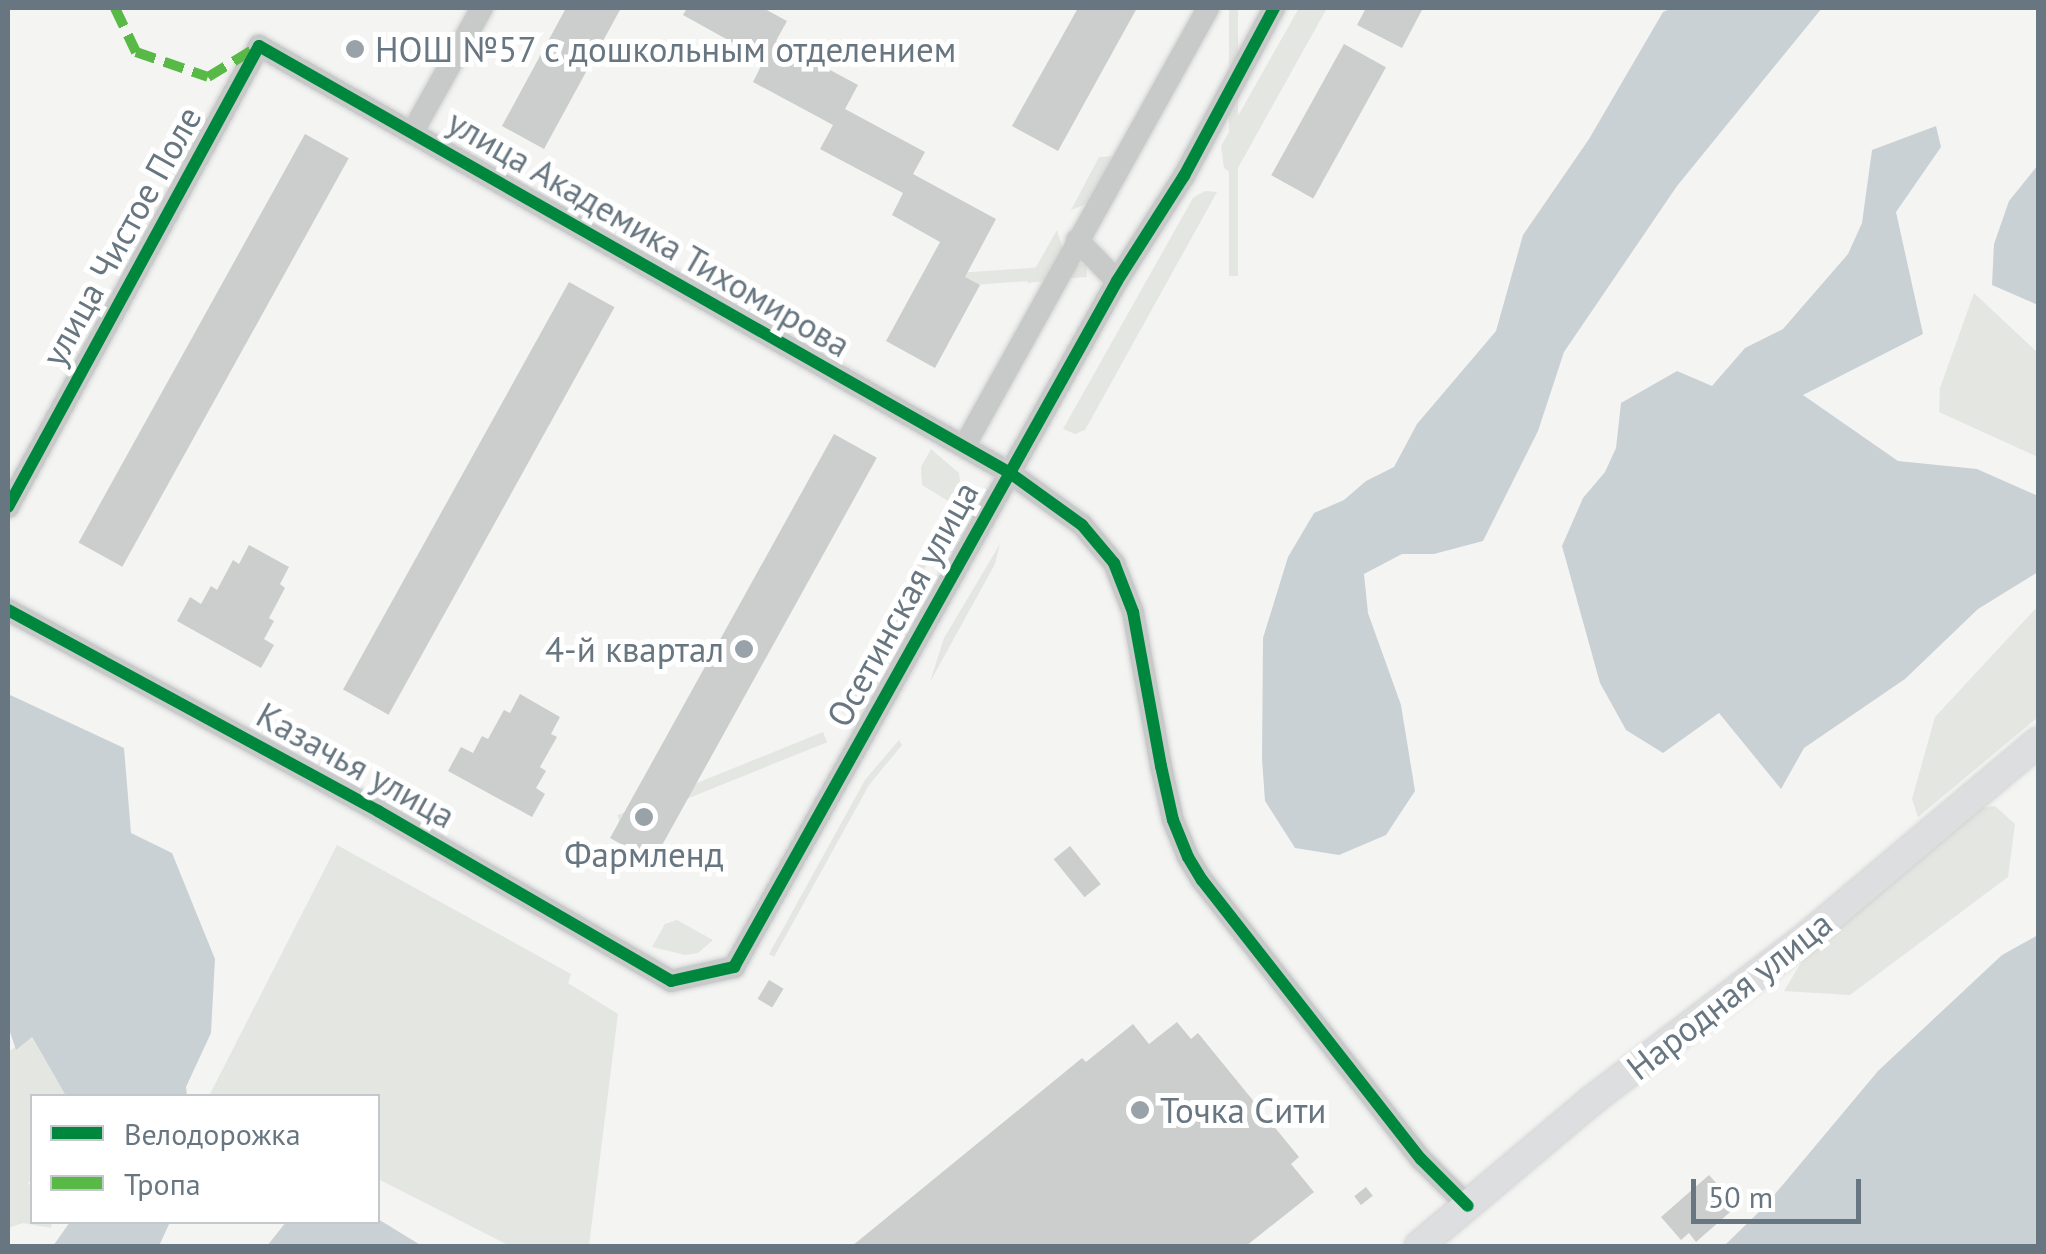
<!DOCTYPE html>
<meta charset="utf-8">
<style>
body{margin:0}
#map{position:relative;width:2046px;height:1254px;overflow:hidden;background:#f4f4f3;font-family:"PT Sans",sans-serif}
div>[style]{position:absolute}
.green>*{inset:0;background:#e4e6e1;transform-origin:0 0}
.water>*{inset:0;background:#cad1d4}
.building>*{inset:0;background:#cccdcd;transform-origin:0 0}
.roads{filter:drop-shadow(0 0 2px #d1d2d2) drop-shadow(0 0 2px #d1d2d2)}
.minor>*{height:22px;margin:-11px;padding:0 11px;transform-origin:11px;border-radius:11px;background:#c8caca}
.major>*{height:28px;margin:-14px;padding:0 14px;transform-origin:14px;border-radius:14px;background:#dddedf}
.quiet>*{height:10px;margin-top:-5px;transform-origin:0;background:repeating-linear-gradient(90deg,#58b947 0 20px,transparent 0 30px)}
.cycleway>*{height:12px;margin:-6px;padding:0 6px;transform-origin:6px;border-radius:6px;background:#00873e}
.dots>*{width:28px;height:28px;translate:-50% -50%;box-sizing:border-box;border:5px solid #fff;border-radius:50%}
span{translate:-50% -50%;white-space:nowrap;text-align:center;line-height:1.15;-webkit-text-stroke:10px #fff;paint-order:stroke}
.poi-label{font-size:35px;color:#677680}
.left{translate:0 -50%;text-align:left}
.right{translate:-100% -50%;text-align:right}
.street-label{font-size:35px;color:#677680}
.frame{position:absolute;inset:0;border:10px solid #677680;pointer-events:none}
.legend{position:absolute;left:30px;top:1094px;width:350px;height:130px;box-sizing:border-box;background:#fff;border:2px solid #c2c8cc;margin:0;padding:12px 18px;list-style:none;font-size:30px;color:#677680}
.legend li{display:flex;align-items:center;gap:20px;height:50px}
.legend b{width:50px;border:2px solid #c2c8cc}
.scale{position:absolute;left:1691px;top:1179px;width:170px;height:45px;box-sizing:border-box;border:5px solid #677680;border-top:0;padding-left:12px;font-size:30px;line-height:35px;white-space:nowrap;color:#677680;-webkit-text-stroke:8px #fff;paint-order:stroke}
</style>
<div id="map">
<div class="green">
<i style="left:1229px;top:8px;width:9px;height:268px"></i>
<i style="clip-path:polygon(1299px 8px,1327px 8px,1234px 175px,1224px 168px,1221px 146px)"></i>
<i style="clip-path:polygon(1117px 156px,1087px 204px,1071px 210px,1099px 157px)"></i>
<i style="clip-path:polygon(1205px 191px,1217px 192px,1085px 430px,1075px 434px,1063px 429px,1193px 198px)"></i>
<i style="clip-path:polygon(1057px 230px,1063px 249px,1046px 281px,1027px 283px)"></i>
<i style="left:1086px;top:264px;width:13px;height:154px;rotate:86deg"></i>
<i style="clip-path:polygon(1974px 293px,2038px 353px,2038px 457px,1939px 412px,1940px 388px)"></i>
<i style="clip-path:polygon(931px 449px,959px 473px,962px 499px,958px 507px,922px 485px,921px 467px)"></i>
<i style="left:942px;top:515px;width:9px;height:221px;rotate:27deg"></i>
<i style="clip-path:polygon(1000px 544px,995px 564px,930px 682px,944px 638px)"></i>
<i style="clip-path:polygon(2038px 606px,2038px 717px,1918px 817px,1912px 799px,1935px 717px)"></i>
<i style="left:823px;top:732px;width:11px;height:222px;rotate:68deg"></i>
<i style="clip-path:polygon(899px 740px,902px 745px,869px 785px,774px 957px,769px 954px,865px 780px)"></i>
<i style="clip-path:polygon(1995px 806px,2015px 824px,2008px 877px,1850px 995px,1784px 991px,1804px 958px,1979px 808px)"></i>
<i style="clip-path:polygon(337px 845px,571px 974px,568px 983px,618px 1014px,589px 1246px,510px 1246px,378px 1179px,378px 1096px,210px 1094px)"></i>
<i style="clip-path:polygon(677px 920px,713px 940px,698px 953px,685px 955px,652px 947px,665px 924px)"></i>
<i style="clip-path:polygon(31px 1036px,66px 1096px,32px 1096px,32px 1180px,28px 1183px,32px 1188px,32px 1222px,52px 1222px,51px 1228px,23px 1223px,8px 1228px,8px 1052px)"></i>
</div>
<div class="water">
<i style="clip-path:polygon(1672px 8px,1822px 8px,1677px 186px,1564px 352px,1538px 431px,1483px 541px,1434px 554px,1402px 554px,1364px 574px,1368px 613px,1401px 705px,1415px 791px,1386px 835px,1339px 855px,1295px 848px,1265px 801px,1262px 759px,1263px 638px,1288px 557px,1314px 513px,1344px 500px,1366px 481px,1394px 467px,1417px 424px,1496px 331px,1523px 235px,1589px 139px,1663px 12px)"></i>
<i style="clip-path:polygon(1936px 126px,1941px 147px,1896px 212px,1923px 334px,1803px 395px,1898px 461px,1977px 469px,2038px 496px,2038px 572px,1978px 609px,1905px 679px,1804px 748px,1781px 789px,1719px 713px,1663px 753px,1626px 730px,1600px 683px,1562px 546px,1583px 498px,1605px 472px,1616px 448px,1621px 403px,1677px 371px,1712px 386px,1745px 348px,1783px 329px,1848px 254px,1862px 223px,1872px 150px)"></i>
<i style="clip-path:polygon(2038px 165px,2038px 305px,1992px 285px,1994px 244px,2009px 201px)"></i>
<i style="clip-path:polygon(8px 694px,124px 748px,131px 833px,172px 853px,215px 959px,211px 1033px,186px 1087px,187px 1096px,66px 1096px,32px 1037px,16px 1050px,8px 1026px)"></i>
<i style="clip-path:polygon(2038px 935px,2038px 1246px,1724px 1246px,1765px 1206px,1878px 1071px,2002px 955px)"></i>
<i style="clip-path:polygon(378px 1219px,422px 1246px,267px 1246px,286px 1222px)"></i>
<i style="clip-path:polygon(70px 1222px,170px 1222px,159px 1246px,53px 1246px)"></i>
</div>
<div class="building">
<i style="clip-path:polygon(566px 8px,621px 8px,544px 149px,502px 126px)"></i>
<i style="clip-path:polygon(687px 8px,763px 8px,787px 21px,776px 41px,858px 85px,845px 109px,925px 152px,913px 174px,996px 219px,965px 277px,980px 285px,935px 368px,886px 341px,940px 242px,892px 215px,903px 193px,820px 149px,833px 125px,753px 82px,764px 60px,683px 15px)"></i>
<i style="clip-path:polygon(1078px 8px,1137px 8px,1058px 151px,1012px 126px)"></i>
<i style="clip-path:polygon(1366px 8px,1423px 8px,1402px 48px,1357px 25px)"></i>
<i style="left:1344px;top:44px;width:48px;height:150px;rotate:29deg"></i>
<i style="left:305px;top:134px;width:50px;height:467px;rotate:29deg"></i>
<i style="left:569px;top:282px;width:52px;height:466px;rotate:29deg"></i>
<i style="left:834px;top:434px;width:49px;height:462px;rotate:29deg"></i>
<i style="clip-path:polygon(249px 545px,289px 567px,280px 584px,285px 588px,269px 618px,274px 621px,264px 639px,274px 645px,261px 668px,177px 621px,190px 597px,201px 604px,211px 586px,217px 590px,233px 560px,239px 564px)"></i>
<i style="clip-path:polygon(520px 694px,560px 717px,551px 734px,557px 737px,540px 767px,546px 771px,536px 788px,545px 794px,532px 817px,448px 771px,461px 747px,473px 753px,482px 736px,488px 739px,504px 710px,510px 713px)"></i>
<i style="left:1070px;top:846px;width:49px;height:21px;rotate:51deg"></i>
<i style="left:769px;top:980px;width:17px;height:22px;rotate:31deg"></i>
<i style="clip-path:polygon(1177px 1022px,1191px 1039px,1198px 1033px,1299px 1157px,1291px 1164px,1314px 1192px,1246px 1246px,852px 1246px,1082px 1058px,1086px 1062px,1133px 1024px,1149px 1044px)"></i>
<i style="clip-path:polygon(1709px 1175px,1737px 1206px,1696px 1242px,1689px 1233px,1681px 1240px,1661px 1217px)"></i>
<i style="left:1366px;top:1187px;width:11px;height:15px;rotate:52deg"></i>
</div>
<div class="roads">
<div class="minor">
<i style="left:412px;top:133px;width:143px;rotate:-60.8deg"></i>
<i style="left:1077px;top:240px;width:57px;rotate:45.7deg"></i>
<i style="left:970px;top:436px;width:490px;rotate:-60.9deg"></i>
<i style="left:8px;top:507px;width:525px;rotate:-61.43deg"></i>
<i style="left:259px;top:46px;width:864px;rotate:29.62deg"></i>
<i style="left:1010px;top:473px;width:89px;rotate:35.8deg"></i>
<i style="left:1082px;top:525px;width:50px;rotate:49.9deg"></i>
<i style="left:1114px;top:563px;width:53px;rotate:68.8deg"></i>
<i style="left:1133px;top:612px;width:157px;rotate:79.7deg"></i>
<i style="left:1161px;top:766px;width:55px;rotate:77.5deg"></i>
<i style="left:1173px;top:820px;width:40px;rotate:68deg"></i>
<i style="left:1188px;top:857px;width:27px;rotate:59deg"></i>
<i style="left:1202px;top:880px;width:355px;rotate:51.9deg"></i>
<i style="left:1421px;top:1159px;width:66px;rotate:45deg"></i>
<i style="left:8px;top:610px;width:421px;rotate:28.5deg"></i>
<i style="left:378px;top:811px;width:339px;rotate:30.1deg"></i>
<i style="left:671px;top:981px;width:65px;rotate:-12.5deg"></i>
<i style="left:734px;top:967px;width:786px;rotate:-60.82deg"></i>
<i style="left:1117px;top:281px;width:125px;rotate:-57.5deg"></i>
<i style="left:1184px;top:176px;width:191px;rotate:-61.8deg"></i>
</div>
<div class="major">
<i style="left:1419px;top:1246px;width:224px;rotate:-40.1deg"></i>
<i style="left:1590px;top:1102px;width:268px;rotate:-37.3deg"></i>
<i style="left:1803px;top:940px;width:307px;rotate:-40.1deg"></i>
</div>
</div>
<div class="quiet">
<i style="left:115px;top:8px;width:49px;rotate:64.5deg"></i>
<i style="left:136px;top:52px;width:76px;rotate:19.1deg"></i>
<i style="left:208px;top:77px;width:54px;rotate:-31.3deg"></i>
</div>
<div class="cycleway">
<i style="left:8px;top:507px;width:525px;rotate:-61.43deg"></i>
<i style="left:259px;top:46px;width:864px;rotate:29.62deg"></i>
<i style="left:1010px;top:473px;width:89px;rotate:35.8deg"></i>
<i style="left:1082px;top:525px;width:50px;rotate:49.9deg"></i>
<i style="left:1114px;top:563px;width:53px;rotate:68.8deg"></i>
<i style="left:1133px;top:612px;width:157px;rotate:79.7deg"></i>
<i style="left:1161px;top:766px;width:55px;rotate:77.5deg"></i>
<i style="left:1173px;top:820px;width:40px;rotate:68deg"></i>
<i style="left:1188px;top:857px;width:27px;rotate:59deg"></i>
<i style="left:1202px;top:880px;width:355px;rotate:51.9deg"></i>
<i style="left:1421px;top:1159px;width:66px;rotate:45deg"></i>
<i style="left:8px;top:610px;width:421px;rotate:28.5deg"></i>
<i style="left:378px;top:811px;width:339px;rotate:30.1deg"></i>
<i style="left:671px;top:981px;width:65px;rotate:-12.5deg"></i>
<i style="left:734px;top:967px;width:786px;rotate:-60.82deg"></i>
<i style="left:1117px;top:281px;width:125px;rotate:-57.5deg"></i>
<i style="left:1184px;top:176px;width:191px;rotate:-61.8deg"></i>
</div>
<div class="dots">
<i style="left:355px;top:49px;background:#98a2a8"></i>
<i style="left:744px;top:649px;background:#98a2a8"></i>
<i style="left:644px;top:817px;background:#98a2a8"></i>
<i style="left:1140px;top:1110px;background:#98a2a8"></i>
</div>
<div class="poi-label">
<span class="left" style="left:375px;top:49px">НОШ №57 с дошкольным отделением</span>
<span class="right" style="left:724px;top:649px">4-й квартал</span>
<span style="left:644px;top:854px">Фармленд</span>
<span class="left" style="left:1160px;top:1110px">Точка Сити</span>
</div>
<div class="street-label">
<span style="left:649px;top:233px;rotate:30deg">улица Академика Тихомирова</span>
<span style="left:121px;top:236px;rotate:-61deg">улица Чистое Поле</span>
<span style="left:902px;top:604px;rotate:-61deg">Осетинская улица</span>
<span style="left:356px;top:765px;rotate:29deg">Казачья улица</span>
<span style="left:1729px;top:995px;rotate:-38deg">Народная улица</span>
</div>
<div class="frame"></div>
<ul class="legend">
<li><b style="height:12px;background:#00873e"></b>Велодорожка</li>
<li><b style="height:12px;background:#58b947"></b>Тропа</li>
</ul>
<div class="scale">50 m</div>
</div>
